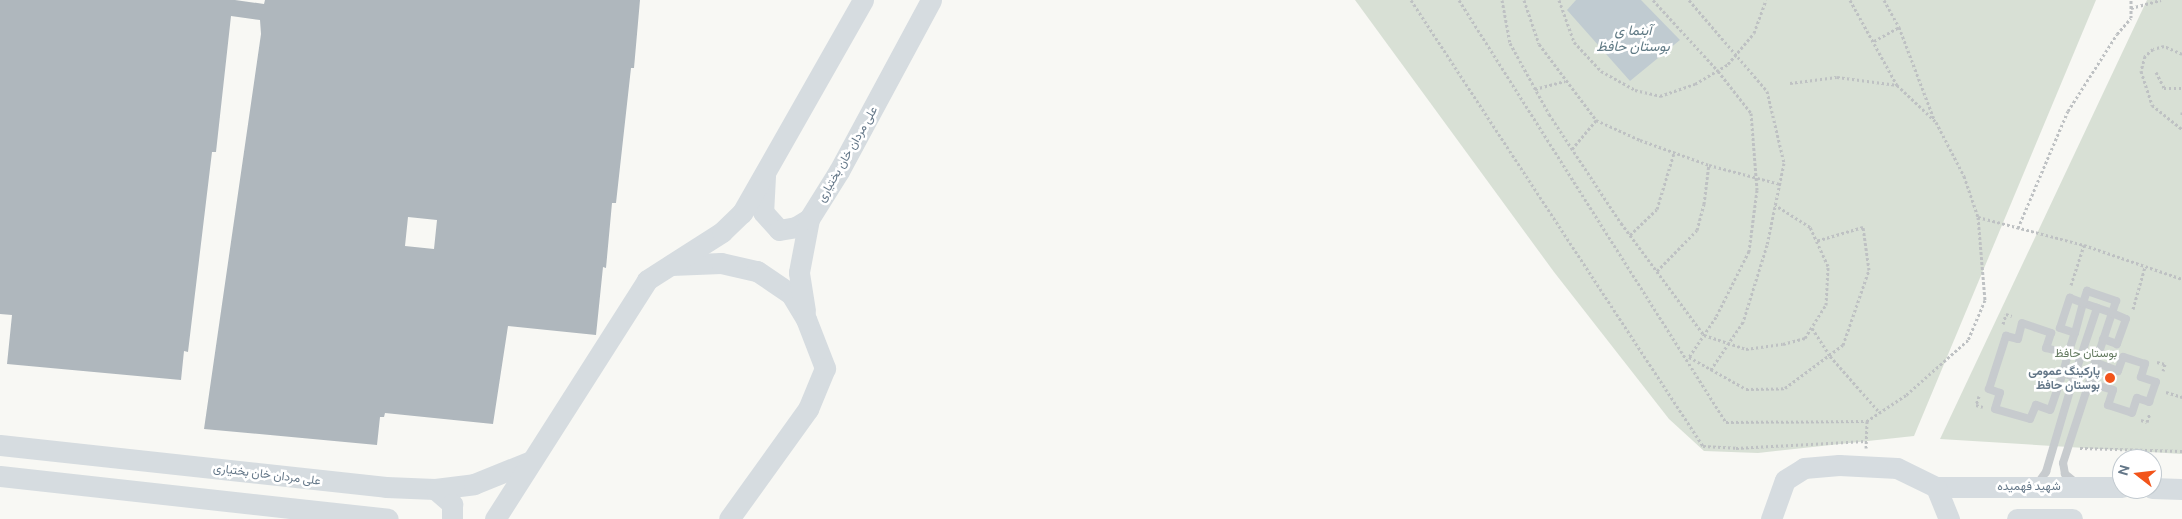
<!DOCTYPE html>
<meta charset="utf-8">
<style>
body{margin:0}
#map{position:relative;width:2182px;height:519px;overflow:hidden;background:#f8f8f4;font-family:Ubuntu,Vazirmatn,sans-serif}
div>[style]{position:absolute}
.green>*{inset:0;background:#d8e0d5}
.water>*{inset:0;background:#c0cbd1}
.building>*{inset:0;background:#afb7bd}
.path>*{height:3px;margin-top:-1.5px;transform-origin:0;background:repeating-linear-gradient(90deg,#bec1c3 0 2.5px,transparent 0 5px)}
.lane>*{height:8px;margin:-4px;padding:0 4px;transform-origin:4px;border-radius:4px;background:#c7cbce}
.secondary>*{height:21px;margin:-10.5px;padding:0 10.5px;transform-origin:10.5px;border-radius:10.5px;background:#d6dce0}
.dots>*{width:14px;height:14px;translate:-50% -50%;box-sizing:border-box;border:2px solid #fff;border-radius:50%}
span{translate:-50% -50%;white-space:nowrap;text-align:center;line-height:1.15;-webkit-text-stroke:5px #fff;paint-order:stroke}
.street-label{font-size:12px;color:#647788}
.park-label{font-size:12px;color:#647a60}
.poi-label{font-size:12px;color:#647788;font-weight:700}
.right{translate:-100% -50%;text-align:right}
.water-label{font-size:14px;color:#5f7984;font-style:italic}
.north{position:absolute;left:2112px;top:449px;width:50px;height:50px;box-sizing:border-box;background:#fff;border:1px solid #c1c9cf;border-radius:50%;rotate:286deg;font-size:14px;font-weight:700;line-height:20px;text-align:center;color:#647788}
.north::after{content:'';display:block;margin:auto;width:18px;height:22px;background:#f2541a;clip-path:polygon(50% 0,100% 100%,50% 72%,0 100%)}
</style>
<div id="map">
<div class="green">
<i style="clip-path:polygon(1355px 0,2096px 0,1914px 436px,1758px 453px,1704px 451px,1669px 419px,1554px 272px)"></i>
<i style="clip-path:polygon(2147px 0,2182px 0,2182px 454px,1940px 439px)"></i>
</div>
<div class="water">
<i style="clip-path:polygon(1576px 0,1641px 0,1680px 40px,1630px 81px,1567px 10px)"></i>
</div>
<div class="building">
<i style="clip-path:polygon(evenodd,0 0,235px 0,264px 4px,265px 0,640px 0,634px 68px,631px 68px,616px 203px,612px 203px,606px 268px,603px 267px,596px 335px,508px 326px,493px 424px,385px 413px,384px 417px,380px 417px,377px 445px,204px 429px,261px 34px,260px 20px,231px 16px,216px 152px,212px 152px,188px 352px,184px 351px,181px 380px,7px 364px,12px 315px,0 314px,0 0,408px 217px,437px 220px,434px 249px,405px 246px,408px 217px)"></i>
</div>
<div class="path">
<i style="left:1411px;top:0;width:533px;rotate:56.79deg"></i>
<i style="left:1703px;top:446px;width:33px;rotate:3deg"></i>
<i style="left:1736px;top:448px;width:130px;rotate:-3.1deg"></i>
<i style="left:1459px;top:0;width:499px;rotate:57.7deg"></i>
<i style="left:1726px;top:422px;width:141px;rotate:-0.4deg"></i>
<i style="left:1502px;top:0;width:44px;rotate:79.5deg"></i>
<i style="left:1510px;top:43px;width:81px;rotate:61.2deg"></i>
<i style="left:1549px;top:114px;width:131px;rotate:56.6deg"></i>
<i style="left:1621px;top:223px;width:139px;rotate:53.5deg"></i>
<i style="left:1704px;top:335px;width:44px;rotate:18.4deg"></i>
<i style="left:1746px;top:349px;width:37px;rotate:-8deg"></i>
<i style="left:1783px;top:344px;width:23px;rotate:-15deg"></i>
<i style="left:1805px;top:338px;width:39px;rotate:-58deg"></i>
<i style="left:1826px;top:305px;width:39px;rotate:-87deg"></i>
<i style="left:1828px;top:266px;width:43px;rotate:-114.8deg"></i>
<i style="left:1810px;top:227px;width:41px;rotate:-147.8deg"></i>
<i style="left:1524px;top:0;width:46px;rotate:71.2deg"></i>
<i style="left:1539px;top:44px;width:95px;rotate:53.1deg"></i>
<i style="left:1596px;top:120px;width:48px;rotate:24.4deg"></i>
<i style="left:1640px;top:140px;width:73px;rotate:19.9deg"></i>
<i style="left:1709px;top:165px;width:73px;rotate:15deg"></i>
<i style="left:1559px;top:0;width:45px;rotate:70.3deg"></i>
<i style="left:1574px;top:42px;width:40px;rotate:47deg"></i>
<i style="left:1601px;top:71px;width:39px;rotate:29deg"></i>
<i style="left:1635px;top:90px;width:26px;rotate:13deg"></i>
<i style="left:1660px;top:96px;width:37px;rotate:-19deg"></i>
<i style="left:1695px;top:84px;width:39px;rotate:-31deg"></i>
<i style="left:1728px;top:64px;width:40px;rotate:-50deg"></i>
<i style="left:1754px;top:33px;width:35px;rotate:-70deg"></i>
<i style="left:1653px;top:0;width:96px;rotate:47.5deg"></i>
<i style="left:1718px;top:71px;width:53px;rotate:51.8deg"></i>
<i style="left:1751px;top:113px;width:77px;rotate:85.5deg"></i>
<i style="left:1757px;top:190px;width:62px;rotate:97.5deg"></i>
<i style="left:1749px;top:251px;width:74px;rotate:116.6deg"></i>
<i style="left:1716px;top:317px;width:48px;rotate:124deg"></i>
<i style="left:1689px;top:357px;width:65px;rotate:29.3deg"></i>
<i style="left:1746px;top:389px;width:39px;rotate:-1deg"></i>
<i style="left:1785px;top:388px;width:72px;rotate:-36.6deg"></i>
<i style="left:1843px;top:345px;width:79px;rotate:-70.9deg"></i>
<i style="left:1869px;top:270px;width:43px;rotate:-97.9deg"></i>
<i style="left:1863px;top:227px;width:49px;rotate:163.4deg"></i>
<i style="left:1689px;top:0;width:120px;rotate:49.4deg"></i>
<i style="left:1767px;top:91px;width:74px;rotate:76.7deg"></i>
<i style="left:1784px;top:163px;width:84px;rotate:101.7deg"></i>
<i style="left:1767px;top:245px;width:81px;rotate:107.3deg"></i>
<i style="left:1743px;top:322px;width:59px;rotate:124deg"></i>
<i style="left:1850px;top:0;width:97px;rotate:61.1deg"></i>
<i style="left:1884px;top:0;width:31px;rotate:61deg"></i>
<i style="left:1899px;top:27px;width:98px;rotate:69.2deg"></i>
<i style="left:2131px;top:8px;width:31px;rotate:-15deg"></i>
<i style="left:1874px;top:41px;width:29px;rotate:-29deg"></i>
<i style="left:2182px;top:54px;width:20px;rotate:-156deg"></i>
<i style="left:2164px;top:46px;width:11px;rotate:165deg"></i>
<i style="left:2153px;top:49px;width:11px;rotate:139deg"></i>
<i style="left:2145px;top:56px;width:16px;rotate:105deg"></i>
<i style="left:2141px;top:71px;width:36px;rotate:72deg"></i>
<i style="left:2152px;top:105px;width:38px;rotate:39deg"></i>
<i style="left:2156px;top:72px;width:18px;rotate:63deg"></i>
<i style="left:2164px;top:88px;width:18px"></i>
<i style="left:1790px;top:83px;width:47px;rotate:-7.3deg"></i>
<i style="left:1837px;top:77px;width:61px;rotate:7.6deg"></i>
<i style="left:1897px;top:85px;width:54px;rotate:43.5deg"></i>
<i style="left:1936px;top:122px;width:61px;rotate:62.6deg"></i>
<i style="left:1964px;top:176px;width:43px;rotate:71.1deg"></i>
<i style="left:1978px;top:217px;width:83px;rotate:85.2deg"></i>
<i style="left:1985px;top:300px;width:43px;rotate:113deg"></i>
<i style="left:1968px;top:340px;width:83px;rotate:138.4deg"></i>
<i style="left:1906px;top:395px;width:47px;rotate:146.3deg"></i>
<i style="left:1867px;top:421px;width:27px;rotate:92deg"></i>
<i style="left:1535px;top:89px;width:31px;rotate:-15deg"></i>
<i style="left:2182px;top:112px;width:4px;rotate:90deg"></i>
<i style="left:1572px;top:149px;width:38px;rotate:-50deg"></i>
<i style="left:1978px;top:217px;width:110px;rotate:14.8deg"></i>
<i style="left:2084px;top:245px;width:104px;rotate:19.1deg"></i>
<i style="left:2018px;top:228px;width:127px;rotate:-66.9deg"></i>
<i style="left:2068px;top:111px;width:91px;rotate:-57.5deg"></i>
<i style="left:2117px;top:34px;width:21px;rotate:-49deg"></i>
<i style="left:2131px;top:18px;width:18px;rotate:-90deg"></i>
<i style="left:1630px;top:235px;width:37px;rotate:-44deg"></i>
<i style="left:1657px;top:209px;width:59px;rotate:-73.1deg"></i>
<i style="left:1657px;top:271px;width:57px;rotate:-45.7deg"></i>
<i style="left:1697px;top:230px;width:27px;rotate:-75deg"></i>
<i style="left:1704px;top:204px;width:39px;rotate:-83deg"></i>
<i style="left:2071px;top:285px;width:42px;rotate:-72deg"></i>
<i style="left:2133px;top:309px;width:44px;rotate:-74.1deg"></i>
<i style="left:2003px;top:324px;width:10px;rotate:-73deg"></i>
<i style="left:2006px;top:314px;width:6px;rotate:18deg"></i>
<i style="left:1812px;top:328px;width:33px;rotate:57deg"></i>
<i style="left:1830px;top:356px;width:76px;rotate:48.7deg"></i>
<i style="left:2157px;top:362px;width:8px;rotate:14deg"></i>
<i style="left:2165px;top:364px;width:7px;rotate:106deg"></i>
<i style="left:2166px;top:392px;width:17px;rotate:17deg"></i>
<i style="left:1979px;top:396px;width:9px;rotate:108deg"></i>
<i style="left:1976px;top:405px;width:7px;rotate:16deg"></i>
<i style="left:2141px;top:420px;width:6px;rotate:18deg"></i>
<i style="left:2147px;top:422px;width:9px;rotate:-72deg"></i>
<i style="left:2080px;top:448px;width:102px;rotate:1.7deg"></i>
</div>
<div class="lane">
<i style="left:2075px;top:333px;width:31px;rotate:-75deg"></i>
<i style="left:2083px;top:303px;width:31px;rotate:19deg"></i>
<i style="left:2112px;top:313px;width:74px;rotate:108.2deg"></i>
<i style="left:2063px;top:373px;width:20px;rotate:-75deg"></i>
<i style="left:2074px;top:377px;width:73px;rotate:-71.6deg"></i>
<i style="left:2075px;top:482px;width:13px;rotate:-141deg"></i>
<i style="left:2065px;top:474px;width:11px;rotate:-100deg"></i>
<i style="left:2063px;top:463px;width:84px;rotate:-72deg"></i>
<i style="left:2089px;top:383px;width:25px;rotate:16deg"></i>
<i style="left:2113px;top:390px;width:16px;rotate:108deg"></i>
<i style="left:2108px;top:405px;width:25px;rotate:18deg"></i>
<i style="left:2132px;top:413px;width:16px;rotate:-72deg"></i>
<i style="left:2137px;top:398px;width:13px;rotate:18deg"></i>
<i style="left:2149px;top:402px;width:21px;rotate:-71deg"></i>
<i style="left:2156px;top:382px;width:16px;rotate:-162deg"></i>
<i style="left:2141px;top:377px;width:14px;rotate:-73deg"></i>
<i style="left:2145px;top:364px;width:23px;rotate:-162deg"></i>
<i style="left:2123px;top:357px;width:15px;rotate:110deg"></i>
<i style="left:2118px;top:371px;width:25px;rotate:-159deg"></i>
<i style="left:2038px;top:483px;width:14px;rotate:-54deg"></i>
<i style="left:2046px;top:472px;width:99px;rotate:-73.6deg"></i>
<i style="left:2074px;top:377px;width:12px;rotate:-160deg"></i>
<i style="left:2063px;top:373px;width:39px;rotate:109deg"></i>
<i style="left:2050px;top:410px;width:15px;rotate:-160deg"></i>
<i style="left:2036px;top:405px;width:15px;rotate:113deg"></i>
<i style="left:2030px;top:419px;width:36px;rotate:-164deg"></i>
<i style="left:1995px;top:409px;width:17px;rotate:-73deg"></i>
<i style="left:2000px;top:393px;width:12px;rotate:-160deg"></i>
<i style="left:1989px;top:389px;width:56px;rotate:-72.2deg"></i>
<i style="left:2006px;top:336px;width:12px;rotate:14deg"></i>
<i style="left:2018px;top:339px;width:16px;rotate:-76deg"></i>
<i style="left:2022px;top:323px;width:31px;rotate:19deg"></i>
<i style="left:2051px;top:333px;width:16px;rotate:108deg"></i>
<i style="left:2046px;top:348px;width:23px;rotate:15deg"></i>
<i style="left:2068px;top:354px;width:22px;rotate:-72deg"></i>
<i style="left:2075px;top:333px;width:16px;rotate:-162deg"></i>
<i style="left:2060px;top:328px;width:32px;rotate:-72deg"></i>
<i style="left:2070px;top:298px;width:14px;rotate:21deg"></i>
<i style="left:2083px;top:303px;width:13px;rotate:-72deg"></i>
<i style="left:2087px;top:291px;width:31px;rotate:19deg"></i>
<i style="left:2116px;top:301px;width:13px;rotate:108deg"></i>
<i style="left:2112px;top:313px;width:15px;rotate:23deg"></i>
<i style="left:2126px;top:319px;width:27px;rotate:110deg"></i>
<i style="left:2117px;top:344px;width:15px;rotate:-160deg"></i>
</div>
<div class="secondary">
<i style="left:765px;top:176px;width:36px;rotate:93deg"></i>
<i style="left:763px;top:212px;width:24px;rotate:48deg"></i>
<i style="left:779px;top:230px;width:17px;rotate:-10deg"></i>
<i style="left:796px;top:227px;width:15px;rotate:-32deg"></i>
<i style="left:671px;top:265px;width:50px;rotate:-2.3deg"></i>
<i style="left:721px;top:263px;width:37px;rotate:13deg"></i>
<i style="left:757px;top:271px;width:41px;rotate:34.1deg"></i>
<i style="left:791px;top:294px;width:29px;rotate:59deg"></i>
<i style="left:806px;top:319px;width:53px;rotate:68.8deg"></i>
<i style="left:825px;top:368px;width:44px;rotate:112.5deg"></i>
<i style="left:808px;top:409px;width:135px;rotate:125.7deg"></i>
<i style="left:805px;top:311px;width:39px;rotate:-99deg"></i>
<i style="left:799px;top:272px;width:54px;rotate:-79.3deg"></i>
<i style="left:809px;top:219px;width:57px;rotate:-58deg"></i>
<i style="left:839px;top:171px;width:194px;rotate:-61.7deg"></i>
<i style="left:0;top:445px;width:388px;rotate:6.2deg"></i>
<i style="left:386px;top:487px;width:49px;rotate:2.3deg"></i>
<i style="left:435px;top:489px;width:39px;rotate:-7deg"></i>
<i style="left:474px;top:484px;width:61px;rotate:-22deg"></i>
<i style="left:0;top:476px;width:390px;rotate:6.3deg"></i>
<i style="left:1936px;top:487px;width:186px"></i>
<i style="left:2152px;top:488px;width:30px;rotate:2deg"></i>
<i style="left:435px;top:489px;width:23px;rotate:41deg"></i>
<i style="left:452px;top:504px;width:15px;rotate:90deg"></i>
<i style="left:495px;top:519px;width:283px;rotate:-57.5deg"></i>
<i style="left:647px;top:280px;width:89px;rotate:-32.6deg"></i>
<i style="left:722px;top:232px;width:28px;rotate:-44deg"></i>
<i style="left:742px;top:213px;width:245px;rotate:-60.4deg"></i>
<i style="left:1771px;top:519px;width:41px;rotate:-70.3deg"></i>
<i style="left:1785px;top:480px;width:22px;rotate:-32deg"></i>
<i style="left:1804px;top:468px;width:35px;rotate:-5deg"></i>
<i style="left:1839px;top:465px;width:58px;rotate:3deg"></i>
<i style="left:1897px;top:468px;width:43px;rotate:26deg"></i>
<i style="left:1936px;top:487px;width:35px;rotate:68deg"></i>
<i style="left:2017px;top:519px;width:55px"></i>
</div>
<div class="dots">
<i style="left:2110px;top:378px;background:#f2541a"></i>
</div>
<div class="street-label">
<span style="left:847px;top:154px;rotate:-60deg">علی مردان خان بختیاری</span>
<span style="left:267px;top:474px;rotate:7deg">علی مردان خان بختیاری</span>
<span style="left:2029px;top:486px">شهید فهمیده</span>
</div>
<div class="park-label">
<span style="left:2086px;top:353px">بوستان حافظ</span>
</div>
<div class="poi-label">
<span class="right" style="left:2100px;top:378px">پارکینگ عمومی<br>بوستان حافظ</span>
</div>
<div class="water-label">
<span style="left:1633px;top:38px">آبنما ی<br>بوستان حافظ</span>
</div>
<div class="north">N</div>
</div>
